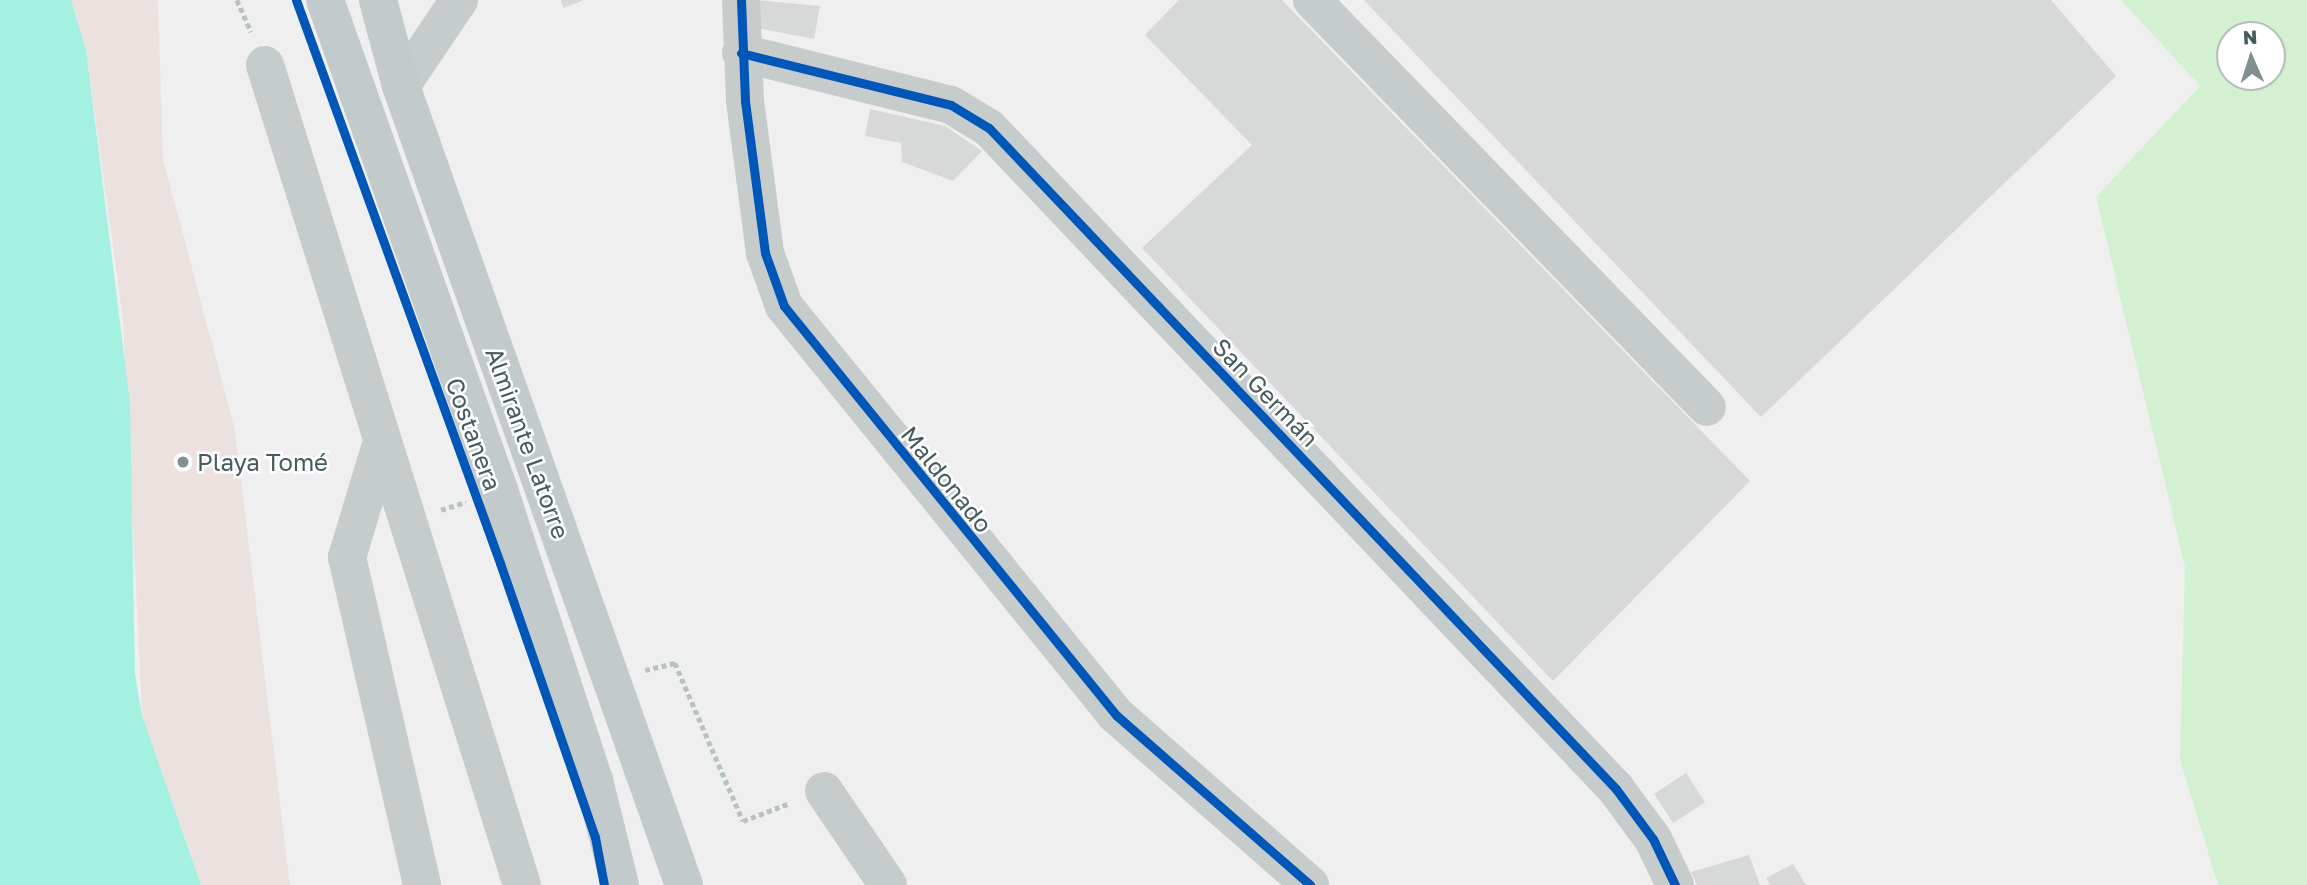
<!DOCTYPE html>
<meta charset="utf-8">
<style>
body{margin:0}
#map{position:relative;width:2307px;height:885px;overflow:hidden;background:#f0efef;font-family:"Golos Text",sans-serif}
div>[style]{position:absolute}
.green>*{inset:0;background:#d3f1d1}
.sand>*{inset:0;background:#ebe2e0}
.water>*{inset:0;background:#a4f1e1}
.building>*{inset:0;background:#d7d8d8;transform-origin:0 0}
.path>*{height:4.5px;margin-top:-2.25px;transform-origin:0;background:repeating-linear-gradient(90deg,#b6c4ba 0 5px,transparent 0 8.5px)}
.minor>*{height:38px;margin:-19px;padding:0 19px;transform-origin:19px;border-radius:19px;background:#c6cbcc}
.major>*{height:38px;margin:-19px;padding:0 19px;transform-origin:19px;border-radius:19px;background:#c3cacb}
.cycleway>*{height:9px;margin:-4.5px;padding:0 4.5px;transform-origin:4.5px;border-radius:4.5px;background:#0057b8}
.dots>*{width:19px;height:19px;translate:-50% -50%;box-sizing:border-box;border:4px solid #fff;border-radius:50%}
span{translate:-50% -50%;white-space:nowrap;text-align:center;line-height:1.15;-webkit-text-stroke:5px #fff;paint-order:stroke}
.street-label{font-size:24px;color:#455b5d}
.poi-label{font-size:24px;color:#455b5d}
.left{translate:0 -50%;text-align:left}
.north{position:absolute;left:2216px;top:21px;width:70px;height:70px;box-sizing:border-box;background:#fff;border:2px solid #b5bdbe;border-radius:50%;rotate:357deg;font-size:19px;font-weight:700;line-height:28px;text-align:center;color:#455b5d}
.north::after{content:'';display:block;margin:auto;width:24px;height:32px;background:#818f90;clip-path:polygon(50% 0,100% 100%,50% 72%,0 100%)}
</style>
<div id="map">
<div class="green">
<i style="clip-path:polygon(evenodd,2121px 0,2307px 0,2307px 885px,2218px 885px,2180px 760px,2185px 566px,2096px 197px,2200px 86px,2121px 0,2230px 35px,2272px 35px,2272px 77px,2230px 77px,2230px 35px)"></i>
</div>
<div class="sand">
<i style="clip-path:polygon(71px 0,158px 0,163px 159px,235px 430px,290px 885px,201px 885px,142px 715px,123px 320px,86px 49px)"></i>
</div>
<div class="water">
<i style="clip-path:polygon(0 0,71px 0,86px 49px,130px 403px,135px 674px,142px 715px,201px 885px,0 885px)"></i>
</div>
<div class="building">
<i style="clip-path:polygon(561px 0,584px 0,563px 8px)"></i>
<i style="clip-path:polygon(756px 0,820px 6px,814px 39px,751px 27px)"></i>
<i style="clip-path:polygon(1179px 0,1282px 0,1750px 481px,1553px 681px,1142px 248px,1252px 145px,1145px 35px)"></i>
<i style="clip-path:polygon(1364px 0,2051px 0,2116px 76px,1761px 417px)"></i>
<i style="clip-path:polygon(870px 109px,945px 126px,982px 151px,953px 181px,902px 162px,901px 143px,865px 136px)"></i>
<i style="left:1686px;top:773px;width:35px;height:38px;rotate:57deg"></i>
<i style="clip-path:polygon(1749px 855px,1760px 885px,1697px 885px,1691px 872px)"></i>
<i style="clip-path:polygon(1793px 864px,1806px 885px,1770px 885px,1766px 878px)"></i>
</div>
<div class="path">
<i style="left:237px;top:0;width:35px;rotate:66deg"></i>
<i style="left:441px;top:510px;width:26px;rotate:-18deg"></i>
<i style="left:645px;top:670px;width:31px;rotate:-13deg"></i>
<i style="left:675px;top:663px;width:172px;rotate:66.7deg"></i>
<i style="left:743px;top:821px;width:50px;rotate:-21deg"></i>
</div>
<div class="minor">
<i style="left:741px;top:0;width:101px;rotate:87.7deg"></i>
<i style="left:745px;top:101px;width:153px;rotate:82.5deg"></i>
<i style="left:765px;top:253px;width:56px;rotate:70.3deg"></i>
<i style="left:784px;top:306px;width:527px;rotate:50.93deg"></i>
<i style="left:1116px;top:715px;width:258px;rotate:41.2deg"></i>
<i style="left:1312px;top:0;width:567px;rotate:45.86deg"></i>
<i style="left:741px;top:53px;width:216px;rotate:13.9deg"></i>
<i style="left:951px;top:105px;width:44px;rotate:31.2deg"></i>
<i style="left:989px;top:128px;width:911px;rotate:46.51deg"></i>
<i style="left:1616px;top:789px;width:62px;rotate:53.5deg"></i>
<i style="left:1653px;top:839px;width:51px;rotate:64.4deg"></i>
<i style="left:265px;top:65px;width:859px;rotate:72.6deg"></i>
<i style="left:401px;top:86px;width:104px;rotate:-56deg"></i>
<i style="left:380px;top:448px;width:114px;rotate:106.8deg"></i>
<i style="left:347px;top:557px;width:336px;rotate:77.1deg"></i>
<i style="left:824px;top:791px;width:114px;rotate:55.8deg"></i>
</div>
<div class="major">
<i style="left:325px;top:0;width:520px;rotate:70.45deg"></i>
<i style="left:499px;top:490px;width:305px;rotate:71.9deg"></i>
<i style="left:594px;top:780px;width:108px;rotate:76.1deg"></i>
<i style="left:378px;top:0;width:89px;rotate:75deg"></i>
<i style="left:401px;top:86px;width:848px;rotate:70.5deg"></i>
</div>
<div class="cycleway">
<i style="left:296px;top:0;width:599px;rotate:70.08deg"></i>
<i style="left:500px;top:563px;width:290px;rotate:70.9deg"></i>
<i style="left:595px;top:837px;width:49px;rotate:79.4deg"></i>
<i style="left:741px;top:0;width:101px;rotate:87.7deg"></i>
<i style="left:745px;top:101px;width:153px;rotate:82.5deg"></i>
<i style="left:765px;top:253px;width:56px;rotate:70.3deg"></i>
<i style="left:784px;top:306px;width:527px;rotate:50.93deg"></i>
<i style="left:1116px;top:715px;width:258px;rotate:41.2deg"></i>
<i style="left:741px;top:53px;width:216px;rotate:13.9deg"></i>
<i style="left:951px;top:105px;width:44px;rotate:31.2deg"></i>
<i style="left:989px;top:128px;width:911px;rotate:46.51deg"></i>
<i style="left:1616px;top:789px;width:62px;rotate:53.5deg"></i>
<i style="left:1653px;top:839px;width:51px;rotate:64.4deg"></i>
</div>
<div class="dots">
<i style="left:183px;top:462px;background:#818f90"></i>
</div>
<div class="street-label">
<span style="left:1266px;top:392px;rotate:46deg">San Germán</span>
<span style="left:474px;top:434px;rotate:70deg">Costanera</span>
<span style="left:528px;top:443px;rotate:70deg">Almirante Latorre</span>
<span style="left:947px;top:479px;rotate:51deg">Maldonado</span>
</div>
<div class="poi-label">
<span class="left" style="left:197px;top:462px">Playa Tomé</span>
</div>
<div class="north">N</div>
</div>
